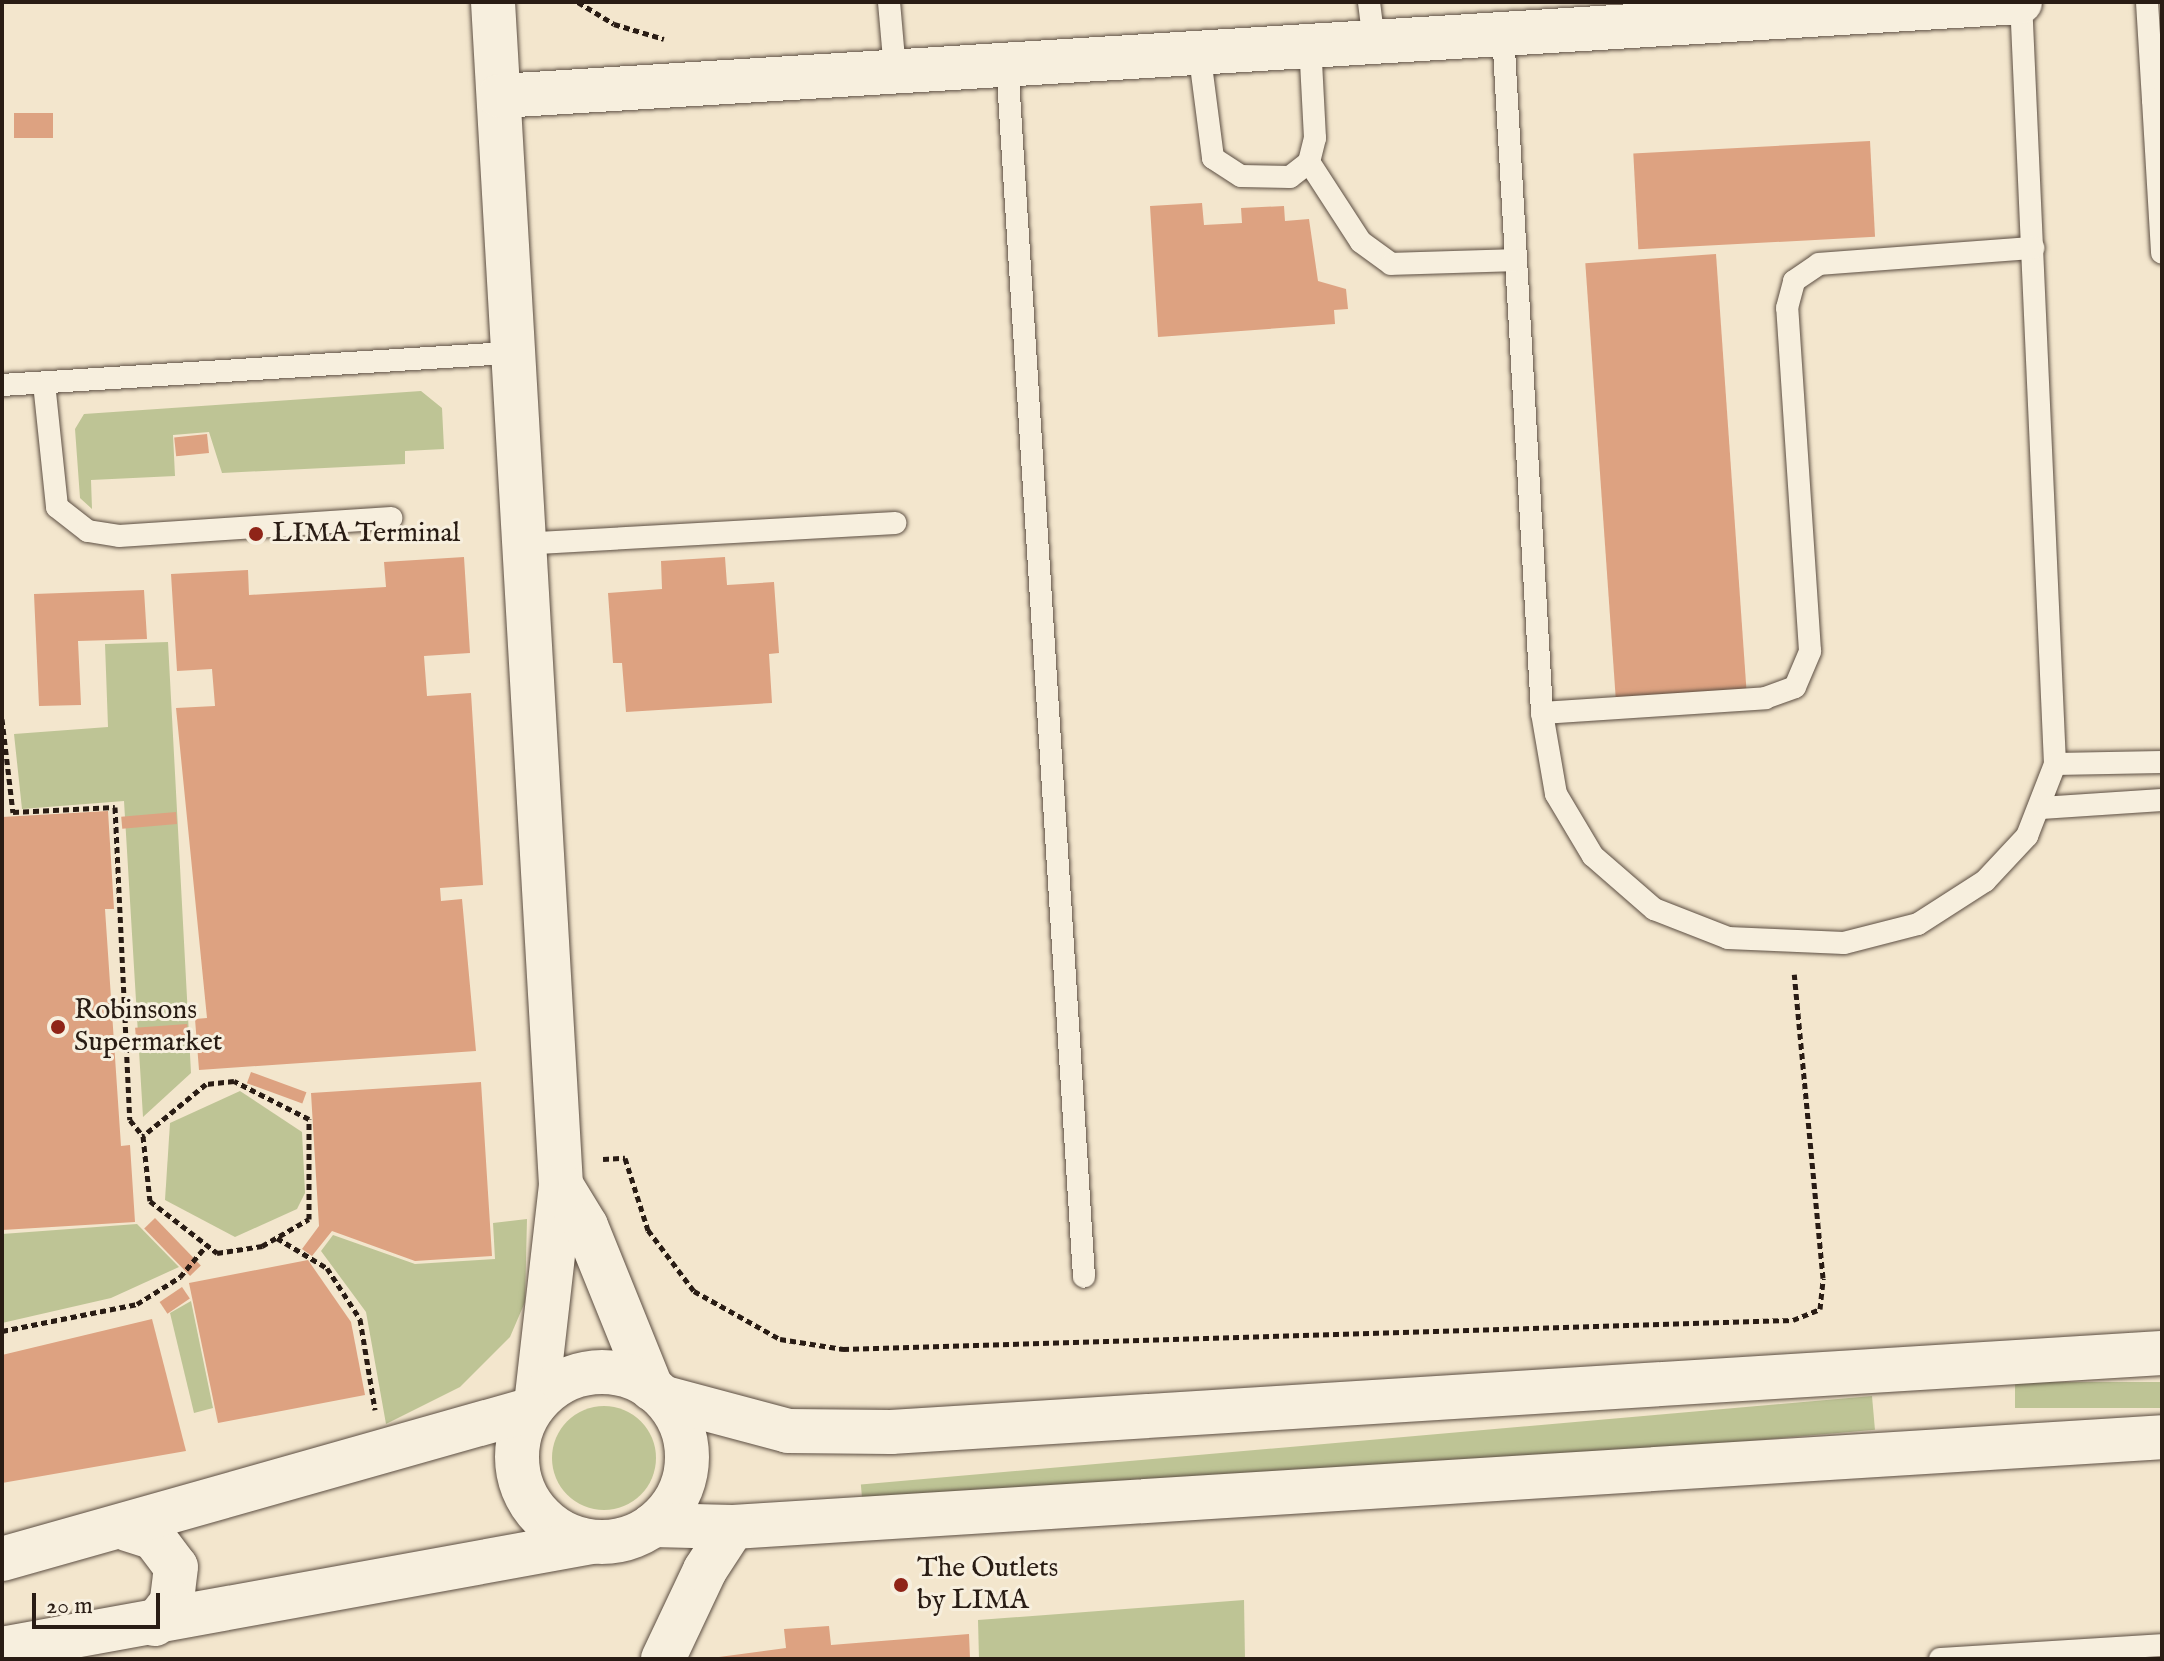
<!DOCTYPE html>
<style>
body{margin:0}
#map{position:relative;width:2164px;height:1661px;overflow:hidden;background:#f3e6cd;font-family:"IM FELL English",serif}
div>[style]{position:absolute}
.green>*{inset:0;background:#bec495;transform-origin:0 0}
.round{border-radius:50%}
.building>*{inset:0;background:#dda281;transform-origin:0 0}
.path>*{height:5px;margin-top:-2.5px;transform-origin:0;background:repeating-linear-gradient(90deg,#291c14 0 6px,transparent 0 10px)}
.roads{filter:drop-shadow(0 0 2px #5c4e42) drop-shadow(0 0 2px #5c4e42)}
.lane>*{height:22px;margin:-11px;padding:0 11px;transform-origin:11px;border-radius:11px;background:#f7efde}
.street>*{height:44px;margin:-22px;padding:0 22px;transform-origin:22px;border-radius:22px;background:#f7efde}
.street>.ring{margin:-22px;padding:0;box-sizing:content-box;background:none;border:44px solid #f7efde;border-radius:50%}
.dots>*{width:22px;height:22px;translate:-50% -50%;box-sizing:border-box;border:4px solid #f7efde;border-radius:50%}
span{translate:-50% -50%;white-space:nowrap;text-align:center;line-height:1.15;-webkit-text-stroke:6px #f7efde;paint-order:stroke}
.poi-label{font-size:28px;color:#291c14}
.left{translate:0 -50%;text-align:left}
.frame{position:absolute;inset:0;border:4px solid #291c14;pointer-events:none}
.scale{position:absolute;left:32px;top:1593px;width:128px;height:36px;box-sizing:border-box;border:4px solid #291c14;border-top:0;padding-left:10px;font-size:24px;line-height:28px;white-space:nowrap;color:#291c14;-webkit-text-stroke:6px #f7efde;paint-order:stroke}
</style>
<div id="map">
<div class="green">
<i style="clip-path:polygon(421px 391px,442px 408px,444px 449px,405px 451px,405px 464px,222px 473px,209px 432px,173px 435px,175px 476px,91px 480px,92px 509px,80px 498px,75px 429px,84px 414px)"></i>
<i style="clip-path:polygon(168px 642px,191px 1073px,143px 1117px,124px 801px,22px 809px,14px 734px,108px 727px,105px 644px)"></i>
<i style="clip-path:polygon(240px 1091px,302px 1132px,305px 1193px,297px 1209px,235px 1237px,165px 1200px,170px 1123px)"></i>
<i style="clip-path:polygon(527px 1219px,525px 1302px,510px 1337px,460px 1387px,386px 1424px,366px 1312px,321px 1251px,333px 1235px,415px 1264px,495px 1259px,493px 1223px)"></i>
<i style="clip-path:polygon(137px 1224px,179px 1267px,111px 1298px,2px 1323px,2px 1234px)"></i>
<i style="clip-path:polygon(191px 1301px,213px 1408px,194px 1413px,170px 1313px)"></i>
<i style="left:2162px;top:1382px;width:26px;height:147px;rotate:90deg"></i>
<i style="left:1872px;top:1396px;width:34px;height:1015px;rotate:85deg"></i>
<i class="round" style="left:552px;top:1406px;width:104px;height:104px"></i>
<i style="clip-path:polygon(1244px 1600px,1245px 1659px,979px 1659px,978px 1620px)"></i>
</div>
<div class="building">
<i style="left:14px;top:113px;width:39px;height:25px"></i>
<i style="left:1870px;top:141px;width:96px;height:237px;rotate:87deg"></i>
<i style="clip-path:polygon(1202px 203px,1204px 225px,1242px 223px,1241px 208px,1284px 206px,1285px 221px,1309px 219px,1318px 281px,1346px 289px,1348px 309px,1334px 310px,1335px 324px,1158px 337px,1150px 206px)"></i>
<i style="left:1716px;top:254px;width:436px;height:131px;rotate:86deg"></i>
<i style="left:207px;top:434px;width:19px;height:33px;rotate:84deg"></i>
<i style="clip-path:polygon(464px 557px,470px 653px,424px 656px,427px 696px,471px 693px,483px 885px,440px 888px,441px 901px,462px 899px,476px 1051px,199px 1070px,195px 1019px,207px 1018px,176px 708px,215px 706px,212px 669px,177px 671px,171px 574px,248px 570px,249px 595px,386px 587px,384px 562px)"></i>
<i style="clip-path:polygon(725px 557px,727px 585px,774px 582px,779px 653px,769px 654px,772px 703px,626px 712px,622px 663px,613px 663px,608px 593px,662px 589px,661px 561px)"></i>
<i style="clip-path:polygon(144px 590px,147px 639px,78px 641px,81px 705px,39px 706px,34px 594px)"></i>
<i style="clip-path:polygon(108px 811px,114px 909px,105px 909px,121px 1146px,130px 1145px,135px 1222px,2px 1230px,2px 817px)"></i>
<i style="left:176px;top:812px;width:12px;height:55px;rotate:85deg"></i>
<i style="left:187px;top:1024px;width:14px;height:52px;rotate:86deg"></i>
<i style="left:251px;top:1072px;width:59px;height:12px;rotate:20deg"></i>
<i style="clip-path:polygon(481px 1082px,492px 1256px,415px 1261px,332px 1231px,312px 1256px,302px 1249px,319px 1226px,311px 1093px)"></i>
<i style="left:155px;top:1218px;width:66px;height:15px;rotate:46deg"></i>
<i style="clip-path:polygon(308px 1260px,351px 1322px,365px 1395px,218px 1423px,189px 1283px)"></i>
<i style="left:182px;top:1287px;width:14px;height:27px;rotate:56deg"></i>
<i style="clip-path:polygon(152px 1319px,186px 1451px,2px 1483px,2px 1355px)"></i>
<i style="clip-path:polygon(829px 1626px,831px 1645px,969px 1634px,970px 1659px,704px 1659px,786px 1648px,784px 1629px)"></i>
</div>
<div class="path">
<i style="left:578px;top:2px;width:42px;rotate:31.4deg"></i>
<i style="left:614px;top:24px;width:52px;rotate:16.7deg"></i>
<i style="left:2px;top:719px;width:94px;rotate:83.3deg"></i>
<i style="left:13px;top:812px;width:102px;rotate:-2.8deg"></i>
<i style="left:115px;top:807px;width:313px;rotate:87.3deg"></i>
<i style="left:130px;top:1120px;width:21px;rotate:51deg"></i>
<i style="left:143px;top:1136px;width:65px;rotate:83.9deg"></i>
<i style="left:150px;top:1201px;width:85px;rotate:37.8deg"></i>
<i style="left:217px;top:1253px;width:46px;rotate:-8.8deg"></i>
<i style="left:262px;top:1246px;width:54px;rotate:-29.9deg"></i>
<i style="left:309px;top:1219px;width:100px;rotate:-90deg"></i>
<i style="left:309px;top:1119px;width:84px;rotate:-153.1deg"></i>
<i style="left:234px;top:1081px;width:28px;rotate:174deg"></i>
<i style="left:206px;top:1084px;width:82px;rotate:140.5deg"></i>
<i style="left:603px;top:1159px;width:22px;rotate:-3deg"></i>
<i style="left:625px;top:1158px;width:76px;rotate:72.3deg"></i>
<i style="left:648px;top:1230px;width:76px;rotate:53deg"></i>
<i style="left:694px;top:1291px;width:98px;rotate:29.2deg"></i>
<i style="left:780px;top:1339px;width:64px;rotate:9deg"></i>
<i style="left:843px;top:1349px;width:950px;rotate:-1.75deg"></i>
<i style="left:1793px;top:1320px;width:29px;rotate:-22deg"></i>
<i style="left:1820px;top:1309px;width:31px;rotate:-84deg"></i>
<i style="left:1823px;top:1278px;width:305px;rotate:-95.4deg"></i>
<i style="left:277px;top:1238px;width:58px;rotate:31deg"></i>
<i style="left:327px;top:1268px;width:61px;rotate:57.1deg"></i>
<i style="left:360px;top:1319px;width:92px;rotate:80.6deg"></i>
<i style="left:2px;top:1331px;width:138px;rotate:-11.3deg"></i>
<i style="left:137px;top:1304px;width:51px;rotate:-32.1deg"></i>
<i style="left:180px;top:1277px;width:40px;rotate:-50deg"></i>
</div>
<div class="roads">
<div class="lane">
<i style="left:889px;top:2px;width:69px;rotate:85deg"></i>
<i style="left:1369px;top:2px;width:35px;rotate:83deg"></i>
<i style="left:2147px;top:2px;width:98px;rotate:86.5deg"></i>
<i style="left:1503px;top:32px;width:682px;rotate:86.72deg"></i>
<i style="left:1542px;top:713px;width:82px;rotate:80.2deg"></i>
<i style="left:1556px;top:794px;width:72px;rotate:59.2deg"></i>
<i style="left:1593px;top:856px;width:81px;rotate:41deg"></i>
<i style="left:1654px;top:909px;width:79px;rotate:21.4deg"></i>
<i style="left:1728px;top:938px;width:116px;rotate:2.5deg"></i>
<i style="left:1844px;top:943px;width:76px;rotate:-14.4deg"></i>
<i style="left:1918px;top:924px;width:80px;rotate:-32.7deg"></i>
<i style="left:1985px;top:881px;width:62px;rotate:-47deg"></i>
<i style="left:2027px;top:836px;width:77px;rotate:-68.7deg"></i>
<i style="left:2055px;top:764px;width:763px;rotate:-92.55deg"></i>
<i style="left:1199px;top:50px;width:109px;rotate:82.6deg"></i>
<i style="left:1213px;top:158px;width:33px;rotate:33deg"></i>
<i style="left:1241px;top:176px;width:49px;rotate:1.2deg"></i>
<i style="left:1290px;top:177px;width:24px;rotate:-38deg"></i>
<i style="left:1309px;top:162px;width:25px;rotate:-76deg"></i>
<i style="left:1315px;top:138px;width:96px;rotate:-93deg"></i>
<i style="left:1007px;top:63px;width:1216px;rotate:86.37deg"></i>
<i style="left:2162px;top:99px;width:9px;rotate:174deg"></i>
<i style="left:2153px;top:100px;width:153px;rotate:86.6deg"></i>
<i style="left:1309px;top:162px;width:95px;rotate:57deg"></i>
<i style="left:1361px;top:242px;width:37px;rotate:36deg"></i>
<i style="left:1391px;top:264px;width:125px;rotate:-1.8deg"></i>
<i style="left:44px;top:383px;width:125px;rotate:84deg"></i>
<i style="left:57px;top:507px;width:39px;rotate:38deg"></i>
<i style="left:88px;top:531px;width:31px;rotate:9deg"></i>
<i style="left:119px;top:536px;width:273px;rotate:-3.8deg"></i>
<i style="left:2px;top:385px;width:507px;rotate:-3.62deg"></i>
<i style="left:520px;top:544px;width:376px;rotate:-3.2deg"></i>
<i style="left:1542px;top:713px;width:224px;rotate:-3.8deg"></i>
<i style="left:1765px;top:698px;width:32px;rotate:-20deg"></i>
<i style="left:1795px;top:687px;width:39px;rotate:-67deg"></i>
<i style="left:1810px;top:651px;width:344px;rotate:-93.8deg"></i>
<i style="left:1787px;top:308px;width:28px;rotate:-75deg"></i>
<i style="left:1794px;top:281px;width:30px;rotate:-34deg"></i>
<i style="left:1819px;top:264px;width:215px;rotate:-4.3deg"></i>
<i style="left:2055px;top:764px;width:107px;rotate:-1.1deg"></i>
<i style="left:2041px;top:808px;width:121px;rotate:-3.8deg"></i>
<i style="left:1940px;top:1659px;width:222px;rotate:-3.6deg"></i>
</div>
<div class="street">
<i style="left:493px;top:2px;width:1185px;rotate:86.71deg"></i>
<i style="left:561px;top:1185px;width:219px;rotate:96.5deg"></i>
<i style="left:500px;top:96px;width:1523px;rotate:-3.54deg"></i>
<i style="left:561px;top:1185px;width:48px;rotate:58.6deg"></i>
<i style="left:586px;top:1226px;width:176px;rotate:68deg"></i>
<i class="ring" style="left:517px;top:1372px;width:126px;height:126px"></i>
<i style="left:665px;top:1398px;width:127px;rotate:15deg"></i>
<i style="left:788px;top:1431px;width:103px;rotate:0.6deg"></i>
<i style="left:891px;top:1432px;width:1273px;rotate:-3.56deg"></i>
<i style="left:653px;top:1525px;width:80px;rotate:1.4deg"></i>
<i style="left:733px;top:1527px;width:1432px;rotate:-3.6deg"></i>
<i style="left:127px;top:1529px;width:28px;rotate:18deg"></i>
<i style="left:154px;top:1538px;width:36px;rotate:53deg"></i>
<i style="left:176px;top:1567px;width:35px;rotate:97deg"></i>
<i style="left:172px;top:1602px;width:28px;rotate:128deg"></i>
<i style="left:2px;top:1559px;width:548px;rotate:-15.79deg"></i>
<i style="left:2px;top:1649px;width:600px;rotate:-10.28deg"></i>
<i style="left:663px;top:1659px;width:98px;rotate:-64.7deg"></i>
<i style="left:705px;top:1570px;width:51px;rotate:-56.9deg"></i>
</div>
</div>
<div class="dots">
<i style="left:256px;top:534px;background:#8f2418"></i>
<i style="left:58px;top:1027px;background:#8f2418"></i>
<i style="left:901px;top:1585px;background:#8f2418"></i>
</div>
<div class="poi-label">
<span class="left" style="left:272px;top:534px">LIMA Terminal</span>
<span class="left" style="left:74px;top:1027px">Robinsons<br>Supermarket</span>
<span class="left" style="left:917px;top:1585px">The Outlets<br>by LIMA</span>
</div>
<div class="frame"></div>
<div class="scale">20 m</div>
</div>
